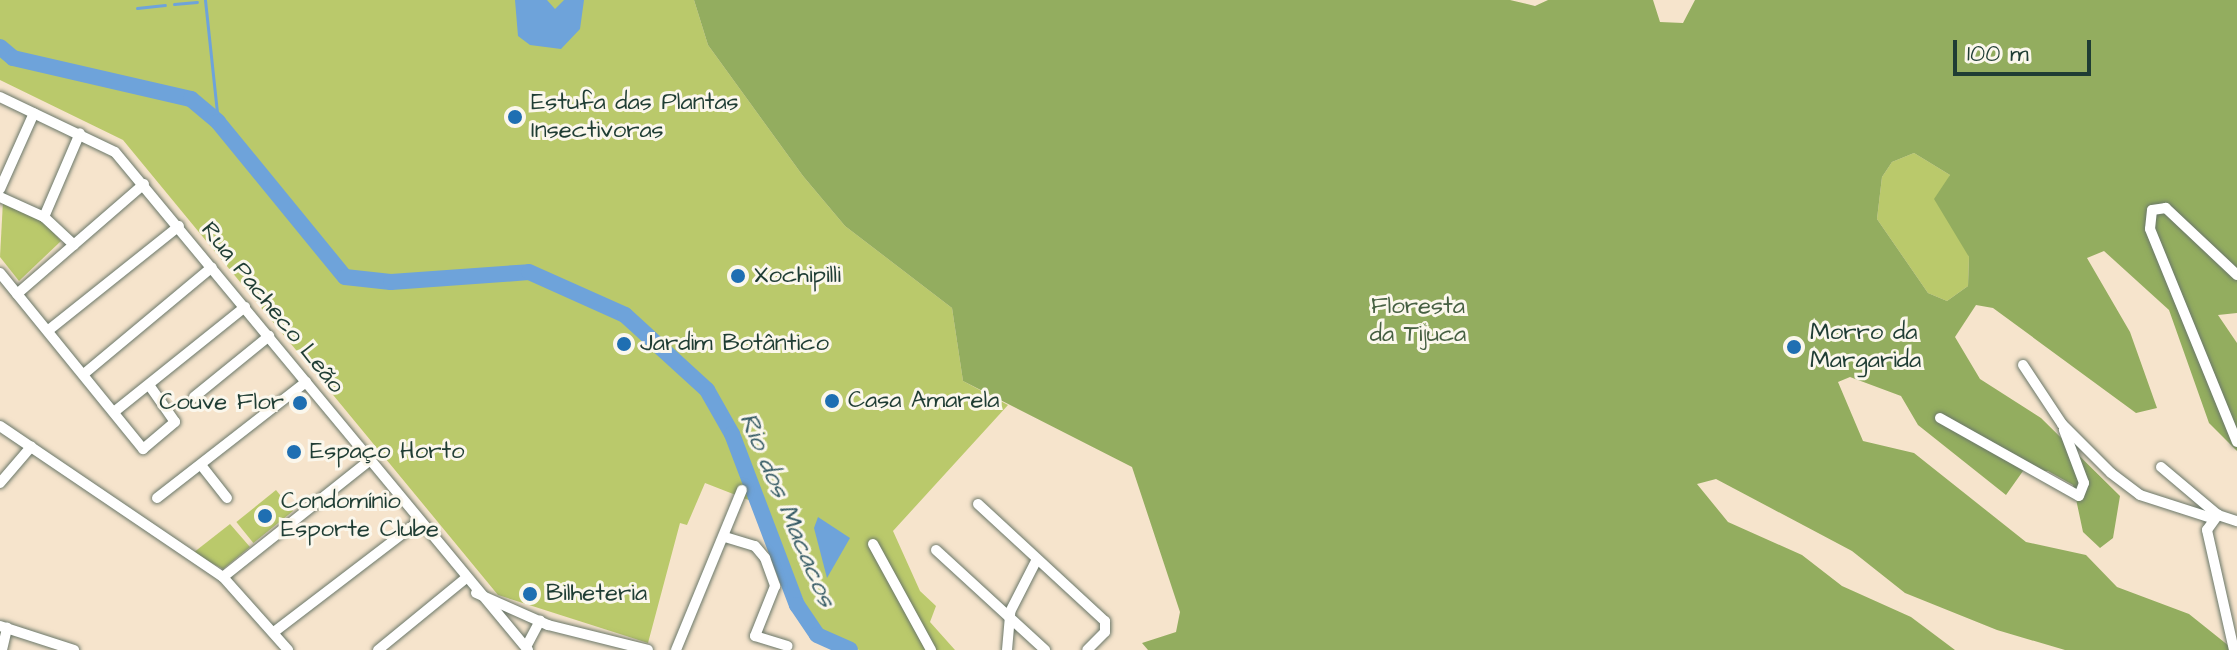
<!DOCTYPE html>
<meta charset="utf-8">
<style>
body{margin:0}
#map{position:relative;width:2237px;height:650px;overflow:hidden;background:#f6e4cc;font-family:"Architects Daughter",sans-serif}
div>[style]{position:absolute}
.green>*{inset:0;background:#bac96b;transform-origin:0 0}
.forest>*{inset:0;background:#93ad5f}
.water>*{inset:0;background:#6ea3da}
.stream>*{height:3px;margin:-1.5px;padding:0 1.5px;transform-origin:1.5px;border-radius:1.5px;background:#6ea3da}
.river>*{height:16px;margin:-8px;padding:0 8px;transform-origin:8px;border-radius:8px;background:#6ea3da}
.roads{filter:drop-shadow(0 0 2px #6a7769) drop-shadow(0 0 2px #6a7769)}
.street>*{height:10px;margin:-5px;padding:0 5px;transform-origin:5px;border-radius:5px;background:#fff}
.dots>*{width:22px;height:22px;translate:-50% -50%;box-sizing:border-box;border:4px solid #fbf7ec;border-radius:50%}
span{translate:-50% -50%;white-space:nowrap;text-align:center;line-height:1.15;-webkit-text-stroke:6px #fbf7ec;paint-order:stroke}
.poi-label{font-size:24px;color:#1f3d34}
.left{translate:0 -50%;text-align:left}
.right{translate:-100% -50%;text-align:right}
.park-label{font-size:24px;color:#466042}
.street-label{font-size:24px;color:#1f3d34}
.water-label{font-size:26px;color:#375c66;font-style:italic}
.scale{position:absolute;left:1953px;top:40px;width:138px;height:36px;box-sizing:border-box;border:4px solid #1f3d34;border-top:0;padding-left:10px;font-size:24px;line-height:28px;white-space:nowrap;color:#1f3d34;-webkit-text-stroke:6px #fbf7ec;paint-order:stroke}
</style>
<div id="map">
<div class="green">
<i style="clip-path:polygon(0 0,694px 0,708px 45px,803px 176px,845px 226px,952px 308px,963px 381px,1008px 405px,893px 531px,920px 591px,936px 606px,930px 622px,955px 650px,859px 650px,817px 633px,764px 506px,705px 483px,687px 525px,680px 523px,648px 643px,498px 595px,123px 140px,0 80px)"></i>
<i style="clip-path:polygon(1914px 153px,1950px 175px,1945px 187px,1969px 257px,1968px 286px,1947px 301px,1928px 293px,1877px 219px,1882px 177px,1892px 162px)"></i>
<i style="clip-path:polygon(3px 201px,42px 220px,61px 241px,19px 281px,0 257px)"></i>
<i style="left:276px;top:490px;width:27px;height:51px;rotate:51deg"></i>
<i style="clip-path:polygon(230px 524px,250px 547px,223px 569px,193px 553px)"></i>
</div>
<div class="forest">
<i style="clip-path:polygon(evenodd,694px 0,1510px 0,1535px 6px,1548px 0,1653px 0,1660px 22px,1683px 23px,1695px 0,2237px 0,2237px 313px,2218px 315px,2237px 343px,2237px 451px,2209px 423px,2169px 310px,2104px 251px,2087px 258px,2130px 332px,2157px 408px,2136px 413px,1993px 308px,1976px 305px,1955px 337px,1980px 379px,2041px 418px,2120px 496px,2113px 538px,2100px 548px,2083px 532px,2073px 485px,2048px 471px,2023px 471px,2006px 495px,1918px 425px,1901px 396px,1850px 377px,1838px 382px,1863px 441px,1914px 453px,2026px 542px,2086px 555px,2117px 587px,2189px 614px,2234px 650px,2065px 650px,1997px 630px,1905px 593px,1852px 551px,1716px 479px,1697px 484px,1728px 522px,1802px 555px,1842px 586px,1911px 617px,1955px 650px,1148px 650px,1142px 643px,1176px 632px,1180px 612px,1132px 467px,963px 381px,952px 308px,845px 226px,803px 176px,708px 45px,694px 0,1914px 153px,1950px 175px,1934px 199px,1969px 257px,1968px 286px,1947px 301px,1928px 293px,1877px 219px,1882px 177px,1892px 162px,1914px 153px)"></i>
</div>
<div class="water">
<i style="clip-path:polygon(515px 0,547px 0,555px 9px,564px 0,584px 0,580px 29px,561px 49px,530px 45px,518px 36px)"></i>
<i style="clip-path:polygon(818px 517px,850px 538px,827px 578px,814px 528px)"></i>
</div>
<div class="stream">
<i style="left:205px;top:0;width:123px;rotate:83.9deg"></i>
<i style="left:174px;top:4px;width:23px;rotate:-5deg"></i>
<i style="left:137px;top:8px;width:28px;rotate:-6deg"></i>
</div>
<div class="river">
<i style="left:0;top:47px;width:17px;rotate:40deg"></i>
<i style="left:13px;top:58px;width:183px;rotate:13deg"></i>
<i style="left:191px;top:99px;width:35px;rotate:40deg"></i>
<i style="left:218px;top:122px;width:200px;rotate:50.7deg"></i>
<i style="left:345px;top:277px;width:46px;rotate:6.2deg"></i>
<i style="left:391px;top:282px;width:138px;rotate:-4.1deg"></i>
<i style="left:529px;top:272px;width:105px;rotate:24.1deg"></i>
<i style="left:625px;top:315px;width:111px;rotate:42.4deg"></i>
<i style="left:707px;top:390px;width:51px;rotate:60.4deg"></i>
<i style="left:732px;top:434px;width:183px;rotate:69.2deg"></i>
<i style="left:797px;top:605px;width:36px;rotate:56deg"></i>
<i style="left:817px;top:635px;width:36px;rotate:24deg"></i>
</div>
<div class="roads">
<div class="street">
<i style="left:0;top:97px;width:127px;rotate:25.6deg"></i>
<i style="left:115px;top:152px;width:647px;rotate:50.33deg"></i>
<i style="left:0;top:189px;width:83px;rotate:-65.9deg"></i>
<i style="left:0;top:197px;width:48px;rotate:24.4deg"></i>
<i style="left:44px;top:217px;width:41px;rotate:43deg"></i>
<i style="left:44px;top:217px;width:91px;rotate:-66.8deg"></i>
<i style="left:0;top:273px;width:227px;rotate:50.9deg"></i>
<i style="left:143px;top:449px;width:42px;rotate:-40.2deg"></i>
<i style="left:175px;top:422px;width:45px;rotate:-125.1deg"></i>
<i style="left:2237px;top:275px;width:98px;rotate:-136.7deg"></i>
<i style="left:2166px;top:208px;width:14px;rotate:172deg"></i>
<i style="left:2152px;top:210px;width:19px;rotate:96deg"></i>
<i style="left:2150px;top:229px;width:230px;rotate:67.8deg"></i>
<i style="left:17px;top:294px;width:168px;rotate:-40.9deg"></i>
<i style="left:50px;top:329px;width:165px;rotate:-38.6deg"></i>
<i style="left:2023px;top:365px;width:71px;rotate:56.5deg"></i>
<i style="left:2062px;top:424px;width:69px;rotate:45deg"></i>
<i style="left:2111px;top:473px;width:36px;rotate:37deg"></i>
<i style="left:2140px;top:495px;width:75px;rotate:17.9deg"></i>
<i style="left:85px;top:373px;width:165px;rotate:-39.8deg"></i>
<i style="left:194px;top:397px;width:97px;rotate:-39.1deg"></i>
<i style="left:114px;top:412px;width:168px;rotate:-38.7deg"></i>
<i style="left:1940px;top:418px;width:159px;rotate:29.3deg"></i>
<i style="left:2079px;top:496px;width:14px;rotate:-69deg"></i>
<i style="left:2084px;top:483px;width:57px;rotate:-110.7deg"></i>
<i style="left:0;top:426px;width:269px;rotate:34.1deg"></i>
<i style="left:223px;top:577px;width:98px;rotate:48.3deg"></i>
<i style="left:201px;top:465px;width:42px;rotate:51.8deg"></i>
<i style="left:2161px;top:467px;width:75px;rotate:40.1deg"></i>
<i style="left:0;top:483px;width:48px;rotate:-49.3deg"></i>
<i style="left:157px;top:498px;width:189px;rotate:-37.9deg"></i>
<i style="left:978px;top:504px;width:173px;rotate:42.7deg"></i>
<i style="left:1105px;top:621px;width:11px;rotate:90deg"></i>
<i style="left:1105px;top:632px;width:25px;rotate:135deg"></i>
<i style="left:725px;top:537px;width:31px;rotate:17deg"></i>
<i style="left:755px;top:546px;width:16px;rotate:50deg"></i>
<i style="left:765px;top:558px;width:30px;rotate:70deg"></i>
<i style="left:775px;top:586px;width:54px;rotate:111.8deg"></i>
<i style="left:755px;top:636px;width:34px;rotate:17deg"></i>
<i style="left:873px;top:544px;width:121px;rotate:61.3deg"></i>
<i style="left:936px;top:550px;width:148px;rotate:42.5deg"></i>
<i style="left:223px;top:577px;width:188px;rotate:-38.5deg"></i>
<i style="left:476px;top:593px;width:79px;rotate:24deg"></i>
<i style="left:548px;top:625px;width:103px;rotate:14deg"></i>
<i style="left:0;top:626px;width:78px;rotate:18deg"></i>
<i style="left:274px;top:632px;width:183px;rotate:-37.4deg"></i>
<i style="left:526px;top:647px;width:30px;rotate:-62deg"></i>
<i style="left:2px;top:650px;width:23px;rotate:-77deg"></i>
<i style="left:378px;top:650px;width:114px;rotate:-39.3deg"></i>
<i style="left:676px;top:650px;width:173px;rotate:-67.6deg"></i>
<i style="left:1007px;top:650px;width:38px;rotate:-85deg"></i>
<i style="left:1010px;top:612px;width:59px;rotate:-63deg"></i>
<i style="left:2234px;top:650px;width:123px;rotate:-102.7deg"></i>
<i style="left:2207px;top:530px;width:19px;rotate:-54deg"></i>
<i style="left:2218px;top:515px;width:20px;rotate:18deg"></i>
</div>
</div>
<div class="dots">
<i style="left:515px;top:117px;background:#1f6fb2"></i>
<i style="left:738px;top:276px;background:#1f6fb2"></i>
<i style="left:624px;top:344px;background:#1f6fb2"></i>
<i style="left:1794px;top:347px;background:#1f6fb2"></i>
<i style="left:832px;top:401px;background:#1f6fb2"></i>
<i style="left:300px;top:403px;background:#1f6fb2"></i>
<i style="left:294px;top:452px;background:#1f6fb2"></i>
<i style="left:265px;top:516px;background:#1f6fb2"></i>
<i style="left:530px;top:594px;background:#1f6fb2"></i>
</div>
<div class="poi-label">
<span class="left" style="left:531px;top:117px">Estufa das Plantas<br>Insectivoras</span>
<span class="left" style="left:754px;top:276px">Xochipilli</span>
<span class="left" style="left:1810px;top:347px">Morro da<br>Margarida</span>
<span class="left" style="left:640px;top:344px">Jardim Botântico</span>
<span class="left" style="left:848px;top:401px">Casa Amarela</span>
<span class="right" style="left:284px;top:403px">Couve Flor</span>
<span class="left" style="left:310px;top:452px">Espaço Horto</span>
<span class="left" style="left:281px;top:516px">Condomínio<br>Esporte Clube</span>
<span class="left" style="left:546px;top:594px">Bilheteria</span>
</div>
<div class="park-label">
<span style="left:1418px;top:321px">Floresta<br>da Tijuca</span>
</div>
<div class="street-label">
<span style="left:272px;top:308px;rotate:51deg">Rua Pacheco Leão</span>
</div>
<div class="water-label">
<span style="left:787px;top:510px;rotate:67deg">Rio dos Macacos</span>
</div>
<div class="scale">100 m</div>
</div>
